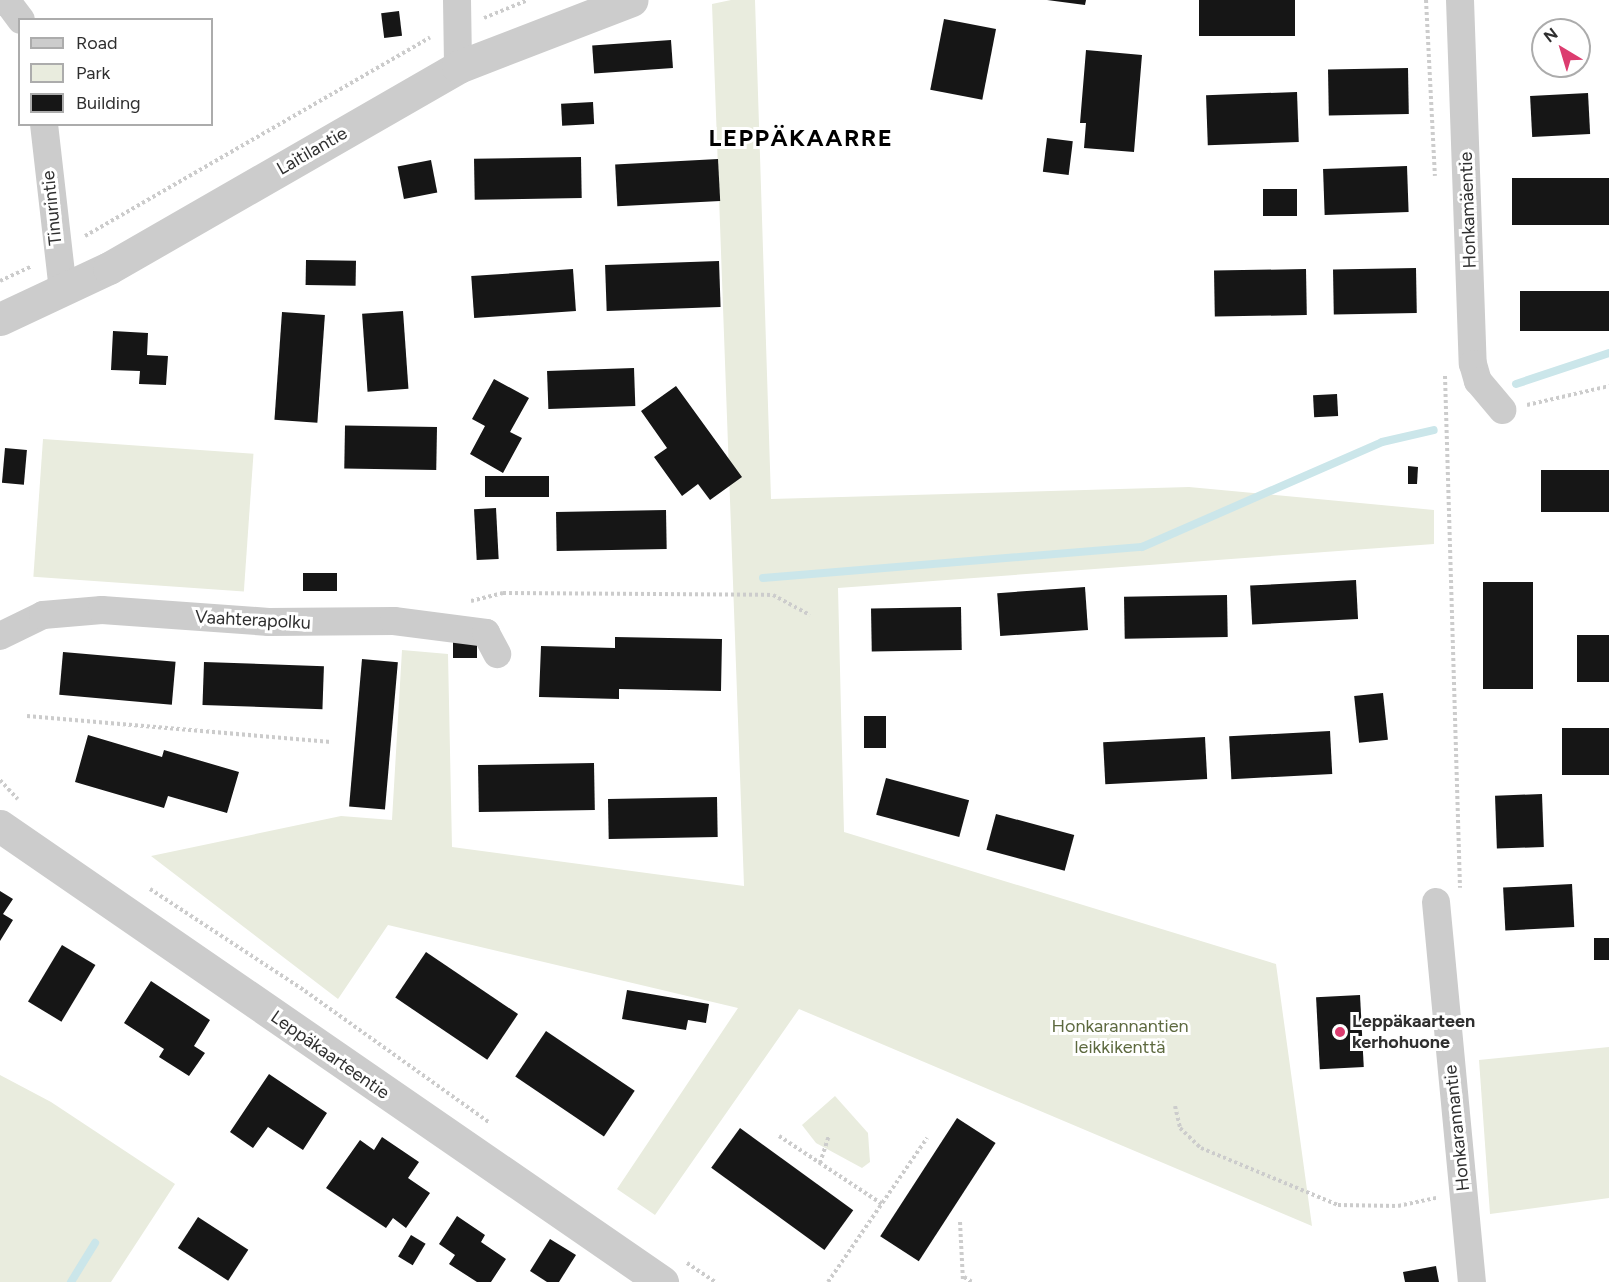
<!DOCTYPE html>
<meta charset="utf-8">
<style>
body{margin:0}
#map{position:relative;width:1609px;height:1282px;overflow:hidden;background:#fff;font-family:Figtree,sans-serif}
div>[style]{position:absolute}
.green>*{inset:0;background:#e9ecde;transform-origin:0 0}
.stream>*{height:8px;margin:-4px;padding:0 4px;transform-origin:4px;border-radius:4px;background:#cbe6ea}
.building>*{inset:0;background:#161616;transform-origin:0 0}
.path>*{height:4px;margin-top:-2px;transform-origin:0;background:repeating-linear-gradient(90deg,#ccc 0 3px,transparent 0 6px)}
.minor>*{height:28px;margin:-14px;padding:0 14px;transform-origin:14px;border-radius:14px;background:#ccc}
.tertiary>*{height:33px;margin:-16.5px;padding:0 16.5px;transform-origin:16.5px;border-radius:16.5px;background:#ccc}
.dots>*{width:16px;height:16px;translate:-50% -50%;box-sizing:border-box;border:3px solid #fff;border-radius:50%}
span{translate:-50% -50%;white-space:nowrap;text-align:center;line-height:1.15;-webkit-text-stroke:6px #fff;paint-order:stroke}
.street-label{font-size:18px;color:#2f2f2f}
.poi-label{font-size:18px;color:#2f2f2f;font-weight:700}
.left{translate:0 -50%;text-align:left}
.park-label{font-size:18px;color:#5d693f}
.district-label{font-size:24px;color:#000;font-weight:700;letter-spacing:1.5px}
.legend{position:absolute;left:18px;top:18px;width:195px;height:108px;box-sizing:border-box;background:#fff;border:2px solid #acacac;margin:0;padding:8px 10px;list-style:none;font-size:18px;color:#2f2f2f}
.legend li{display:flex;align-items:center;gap:12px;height:30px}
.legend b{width:30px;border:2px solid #acacac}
.north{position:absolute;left:1531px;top:18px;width:60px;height:60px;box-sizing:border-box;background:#fff;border:2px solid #acacac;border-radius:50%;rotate:322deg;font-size:16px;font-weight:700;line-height:24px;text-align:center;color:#2f2f2f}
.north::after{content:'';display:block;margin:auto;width:21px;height:27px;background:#dc3c6f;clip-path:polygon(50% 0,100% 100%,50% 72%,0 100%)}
</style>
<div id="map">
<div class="green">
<i style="clip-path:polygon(731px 0,755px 0,771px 499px,1189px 487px,1434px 510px,1434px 544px,838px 588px,844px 832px,1276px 964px,1312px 1226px,799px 1009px,655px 1215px,617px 1189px,738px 1008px,388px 925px,338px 999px,151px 856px,341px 816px,392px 820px,402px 650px,448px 654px,452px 847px,744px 886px,712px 4px)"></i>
<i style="left:43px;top:439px;width:211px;height:138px;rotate:4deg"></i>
<i style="clip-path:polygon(1609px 1047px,1609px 1198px,1490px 1214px,1479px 1060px)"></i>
<i style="clip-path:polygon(0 1075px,51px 1102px,175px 1184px,111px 1282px,0 1282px)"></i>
<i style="clip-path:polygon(835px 1096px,868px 1133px,870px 1162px,862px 1168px,816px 1143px,802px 1125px)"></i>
</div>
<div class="stream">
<i style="left:1516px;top:384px;width:98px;rotate:-18.4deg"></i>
<i style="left:763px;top:578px;width:380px;rotate:-4.7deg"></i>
<i style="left:1142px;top:547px;width:262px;rotate:-23.6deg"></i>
<i style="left:1382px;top:442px;width:53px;rotate:-13deg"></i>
<i style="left:71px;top:1282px;width:46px;rotate:-58.4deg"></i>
</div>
<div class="building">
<i style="clip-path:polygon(1047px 0,1086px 0,1085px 5px)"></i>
<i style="left:1199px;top:0;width:96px;height:36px"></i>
<i style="left:399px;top:11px;width:25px;height:18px;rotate:83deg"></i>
<i style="left:944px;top:19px;width:53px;height:72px;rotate:11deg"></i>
<i style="left:671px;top:40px;width:28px;height:79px;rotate:86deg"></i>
<i style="clip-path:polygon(1086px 50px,1142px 55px,1134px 152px,1084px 148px,1086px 123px,1080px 123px)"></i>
<i style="left:1408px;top:68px;width:46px;height:80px;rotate:89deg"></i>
<i style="left:1297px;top:92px;width:50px;height:91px;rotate:88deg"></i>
<i style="left:1588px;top:93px;width:41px;height:58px;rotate:87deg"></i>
<i style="left:593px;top:102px;width:22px;height:32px;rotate:87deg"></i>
<i style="left:1047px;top:138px;width:26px;height:34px;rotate:7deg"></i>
<i style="left:581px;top:157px;width:41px;height:107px;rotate:89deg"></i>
<i style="left:718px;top:159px;width:42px;height:103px;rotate:87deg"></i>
<i style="left:431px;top:160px;width:33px;height:34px;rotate:79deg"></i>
<i style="left:1407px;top:166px;width:46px;height:84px;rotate:88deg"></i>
<i style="left:1609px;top:178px;width:47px;height:97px;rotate:90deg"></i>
<i style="left:1297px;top:189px;width:27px;height:34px;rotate:90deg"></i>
<i style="left:306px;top:260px;width:50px;height:25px;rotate:1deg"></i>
<i style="left:719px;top:261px;width:46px;height:114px;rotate:88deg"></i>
<i style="left:1416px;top:268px;width:45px;height:83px;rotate:89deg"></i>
<i style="left:573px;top:269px;width:42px;height:102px;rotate:86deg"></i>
<i style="left:1306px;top:269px;width:46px;height:92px;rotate:89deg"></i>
<i style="left:1609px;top:291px;width:40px;height:89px;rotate:90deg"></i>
<i style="left:403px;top:311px;width:78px;height:41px;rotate:86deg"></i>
<i style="left:282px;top:312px;width:43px;height:108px;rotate:4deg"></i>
<i style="clip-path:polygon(113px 331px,148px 333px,147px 355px,168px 356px,166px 385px,139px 384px,140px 371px,111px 370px)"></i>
<i style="left:634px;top:368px;width:38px;height:87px;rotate:88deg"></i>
<i style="clip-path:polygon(494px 379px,529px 398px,510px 432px,522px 438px,503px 473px,470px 454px,485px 426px,472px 419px)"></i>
<i style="clip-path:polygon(676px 386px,742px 477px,710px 500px,698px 484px,682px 496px,654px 457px,667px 448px,641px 411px)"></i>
<i style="left:1337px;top:394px;width:22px;height:24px;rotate:87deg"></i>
<i style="left:437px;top:427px;width:43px;height:92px;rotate:91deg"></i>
<i style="left:5px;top:448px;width:22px;height:35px;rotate:5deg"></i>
<i style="clip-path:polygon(1408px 466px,1418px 467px,1417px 484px,1408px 484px)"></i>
<i style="left:1609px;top:470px;width:42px;height:68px;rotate:90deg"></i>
<i style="left:549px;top:476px;width:21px;height:64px;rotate:90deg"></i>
<i style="left:496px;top:508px;width:51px;height:22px;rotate:87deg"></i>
<i style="left:666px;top:510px;width:39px;height:110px;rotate:89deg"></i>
<i style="left:303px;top:573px;width:34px;height:18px"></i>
<i style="left:1356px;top:580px;width:39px;height:106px;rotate:87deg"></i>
<i style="left:1483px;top:582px;width:50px;height:107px"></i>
<i style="left:1085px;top:587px;width:43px;height:88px;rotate:86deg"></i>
<i style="left:1227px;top:595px;width:42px;height:103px;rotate:89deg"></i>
<i style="left:961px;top:607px;width:43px;height:90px;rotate:89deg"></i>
<i style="left:1609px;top:635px;width:47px;height:32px;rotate:90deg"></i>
<i style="clip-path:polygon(615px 637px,722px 639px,721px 691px,619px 689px,619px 699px,539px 697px,541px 646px,615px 648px)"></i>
<i style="left:453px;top:642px;width:24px;height:16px"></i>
<i style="left:63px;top:652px;width:113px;height:43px;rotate:5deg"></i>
<i style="left:362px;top:659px;width:36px;height:148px;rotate:5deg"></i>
<i style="left:204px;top:662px;width:120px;height:43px;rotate:2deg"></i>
<i style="left:1383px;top:693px;width:47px;height:29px;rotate:84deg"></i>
<i style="left:886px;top:716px;width:32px;height:22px;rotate:90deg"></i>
<i style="left:1609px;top:728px;width:47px;height:47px;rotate:90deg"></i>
<i style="left:1330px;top:731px;width:43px;height:101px;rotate:87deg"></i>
<i style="clip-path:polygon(88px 735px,162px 757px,164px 750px,239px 772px,227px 813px,168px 796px,164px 808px,75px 782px)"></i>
<i style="left:1205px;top:737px;width:42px;height:102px;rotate:87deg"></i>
<i style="left:594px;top:763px;width:47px;height:116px;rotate:89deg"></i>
<i style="left:886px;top:778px;width:86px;height:38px;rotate:15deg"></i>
<i style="left:1542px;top:794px;width:53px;height:47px;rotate:88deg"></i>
<i style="left:717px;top:797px;width:40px;height:109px;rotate:89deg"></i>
<i style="left:996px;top:814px;width:81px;height:37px;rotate:15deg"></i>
<i style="left:1572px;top:884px;width:43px;height:69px;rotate:87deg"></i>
<i style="clip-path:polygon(0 891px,13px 899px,3px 914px,13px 920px,0 941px)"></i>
<i style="left:1609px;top:938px;width:22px;height:15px;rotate:90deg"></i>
<i style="left:62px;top:945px;width:39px;height:66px;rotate:31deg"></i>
<i style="left:426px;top:952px;width:111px;height:55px;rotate:34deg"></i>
<i style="clip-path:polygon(151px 981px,210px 1020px,194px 1046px,205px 1053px,189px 1076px,159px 1057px,164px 1049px,124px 1023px)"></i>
<i style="clip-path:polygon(627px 990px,709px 1004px,706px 1023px,688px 1020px,686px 1030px,622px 1019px)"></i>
<i style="left:1360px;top:995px;width:72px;height:44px;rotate:87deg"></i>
<i style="left:546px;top:1031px;width:107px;height:55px;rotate:34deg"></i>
<i style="clip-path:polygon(269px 1074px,327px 1113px,303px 1150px,268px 1127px,253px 1148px,230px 1132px)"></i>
<i style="left:957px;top:1118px;width:46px;height:141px;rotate:33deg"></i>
<i style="left:740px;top:1128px;width:140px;height:49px;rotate:36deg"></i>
<i style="clip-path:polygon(382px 1137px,419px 1162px,408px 1178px,430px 1193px,406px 1228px,393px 1218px,386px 1228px,326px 1188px,360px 1140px,374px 1150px)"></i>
<i style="clip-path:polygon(457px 1216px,485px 1235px,481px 1242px,506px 1259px,491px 1282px,477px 1282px,449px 1264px,455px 1255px,439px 1244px)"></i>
<i style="left:198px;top:1217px;width:60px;height:37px;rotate:33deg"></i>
<i style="left:411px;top:1235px;width:17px;height:25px;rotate:31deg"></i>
<i style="clip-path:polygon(550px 1239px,576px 1255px,559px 1282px,547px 1282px,530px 1271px)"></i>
<i style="clip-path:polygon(1436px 1266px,1439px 1282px,1405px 1282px,1403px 1272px)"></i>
</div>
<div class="path">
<i style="left:1426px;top:0;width:176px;rotate:87.1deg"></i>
<i style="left:484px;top:18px;width:48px;rotate:-22.2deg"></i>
<i style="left:85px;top:236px;width:398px;rotate:-29.9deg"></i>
<i style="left:0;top:281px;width:35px;rotate:-25deg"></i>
<i style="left:1445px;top:376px;width:512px;rotate:88.32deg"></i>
<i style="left:1527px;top:405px;width:84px;rotate:-13deg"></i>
<i style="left:471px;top:601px;width:33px;rotate:-14deg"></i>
<i style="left:503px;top:593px;width:270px;rotate:0.4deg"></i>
<i style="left:773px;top:595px;width:42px;rotate:28.4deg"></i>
<i style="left:27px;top:716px;width:305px;rotate:4.9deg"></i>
<i style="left:0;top:780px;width:26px;rotate:47deg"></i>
<i style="left:150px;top:889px;width:186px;rotate:33.3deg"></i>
<i style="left:305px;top:991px;width:227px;rotate:35.5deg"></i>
<i style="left:1175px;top:1106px;width:23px;rotate:77deg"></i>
<i style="left:1180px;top:1128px;width:29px;rotate:44deg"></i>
<i style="left:1201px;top:1148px;width:148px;rotate:22.6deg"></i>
<i style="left:1338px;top:1205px;width:60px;rotate:1deg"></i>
<i style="left:1398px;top:1206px;width:39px;rotate:-12deg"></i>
<i style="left:779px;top:1136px;width:123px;rotate:33.4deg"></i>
<i style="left:820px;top:1163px;width:28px;rotate:-72deg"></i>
<i style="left:960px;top:1222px;width:60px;rotate:87.1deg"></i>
<i style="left:687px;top:1263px;width:34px;rotate:34deg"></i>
<i style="left:964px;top:1277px;width:9px;rotate:32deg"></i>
<i style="left:828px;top:1282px;width:175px;rotate:-55.5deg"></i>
</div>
<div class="minor">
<i style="left:457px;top:0;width:67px;rotate:89.1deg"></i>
<i style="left:1460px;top:0;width:364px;rotate:88deg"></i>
<i style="left:1473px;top:364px;width:18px;rotate:74deg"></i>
<i style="left:1478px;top:381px;width:38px;rotate:50deg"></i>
<i style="left:0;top:1px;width:9px;rotate:18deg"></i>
<i style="left:9px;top:4px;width:20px;rotate:53deg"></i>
<i style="left:44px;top:124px;width:169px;rotate:83.5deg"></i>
<i style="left:0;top:636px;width:48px;rotate:-26deg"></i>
<i style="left:43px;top:615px;width:59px;rotate:-4.8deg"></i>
<i style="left:102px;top:610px;width:167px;rotate:4.1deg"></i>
<i style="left:269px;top:622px;width:125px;rotate:-0.5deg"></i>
<i style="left:394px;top:621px;width:93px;rotate:7.4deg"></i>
<i style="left:486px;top:633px;width:24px;rotate:62deg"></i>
<i style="left:1436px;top:902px;width:382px;rotate:84.6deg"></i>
</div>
<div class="tertiary">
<i style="left:0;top:319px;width:120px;rotate:-25.1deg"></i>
<i style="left:109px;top:268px;width:403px;rotate:-29.9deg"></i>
<i style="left:458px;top:67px;width:186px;rotate:-21.1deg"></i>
<i style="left:0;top:826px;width:804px;rotate:34.56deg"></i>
</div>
<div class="dots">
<i style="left:1340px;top:1032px;background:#dc3c6f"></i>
</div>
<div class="street-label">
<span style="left:312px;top:151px;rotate:-30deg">Laitilantie</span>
<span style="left:52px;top:208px;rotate:-96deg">Tinurintie</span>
<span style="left:1468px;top:210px;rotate:-92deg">Honkamäentie</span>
<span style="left:253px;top:620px;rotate:3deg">Vaahterapolku</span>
<span style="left:330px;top:1055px;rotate:35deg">Leppäkaarteentie</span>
<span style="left:1457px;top:1128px;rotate:-96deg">Honkarannantie</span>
</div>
<div class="poi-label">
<span class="left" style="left:1352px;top:1032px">Leppäkaarteen<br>kerhohuone</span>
</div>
<div class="park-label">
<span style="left:1120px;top:1037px">Honkarannantien<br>leikkikenttä</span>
</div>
<div class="district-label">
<span style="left:801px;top:138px">LEPPÄKAARRE</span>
</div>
<ul class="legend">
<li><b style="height:8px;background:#ccc"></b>Road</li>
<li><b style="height:16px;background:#e9ecde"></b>Park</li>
<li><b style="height:16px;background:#161616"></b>Building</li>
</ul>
<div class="north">N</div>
</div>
